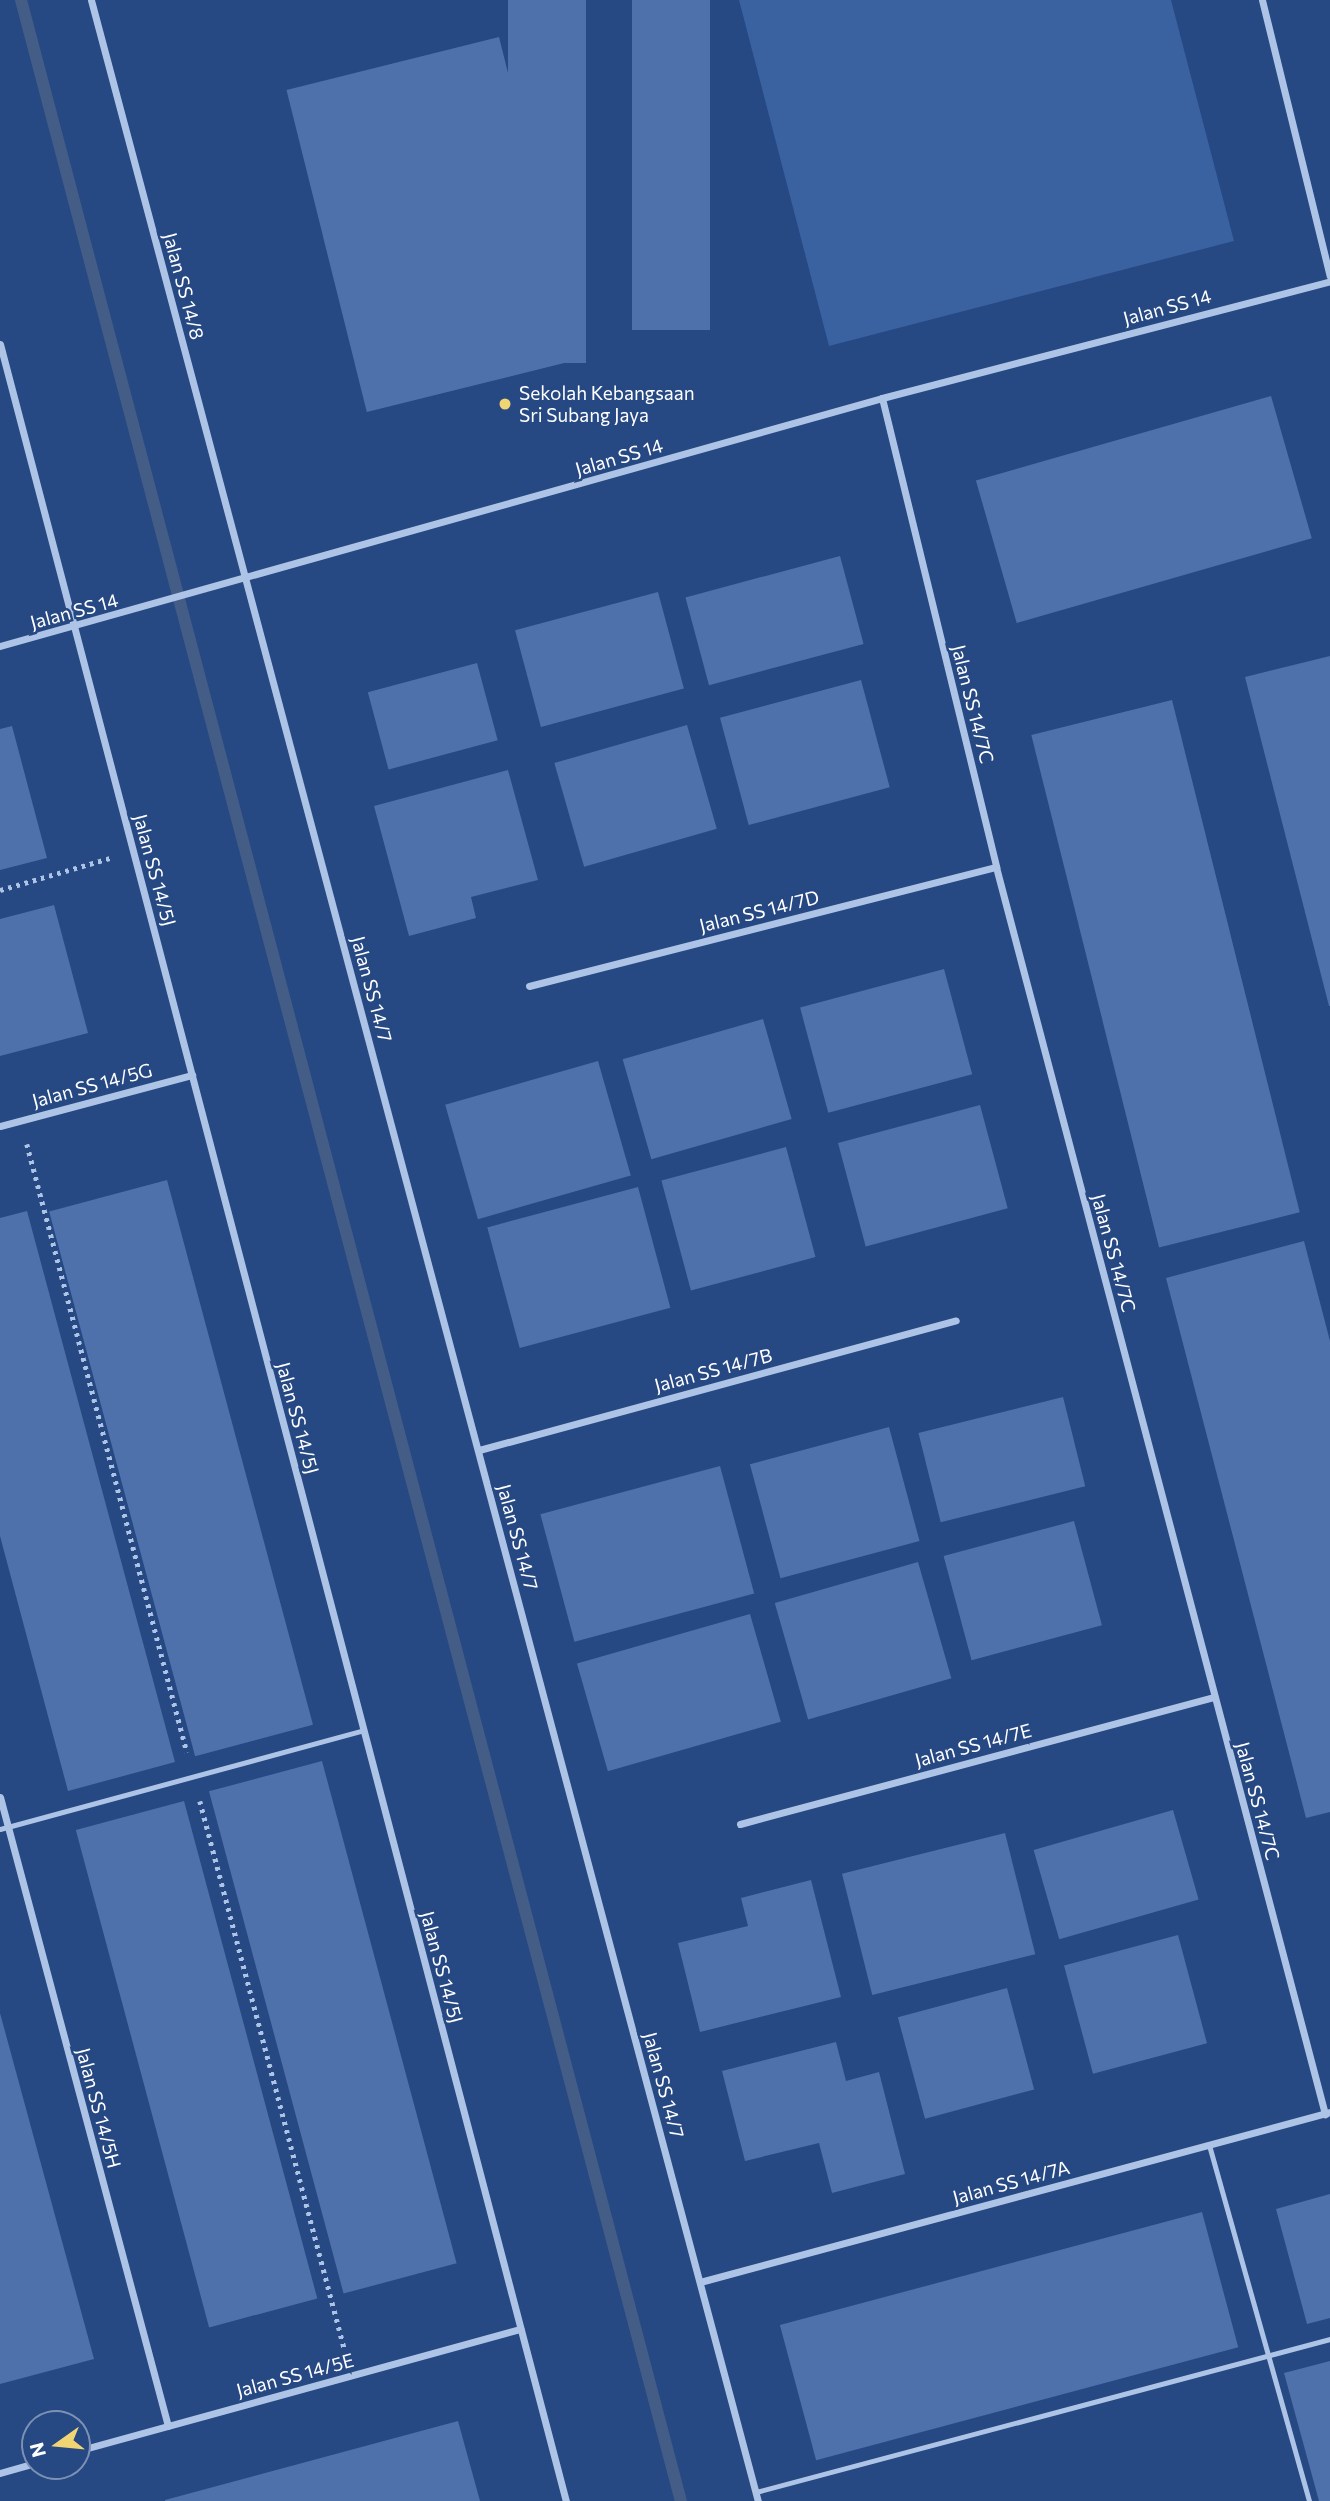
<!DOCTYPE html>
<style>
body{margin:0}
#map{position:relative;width:1330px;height:2501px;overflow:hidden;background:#264883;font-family:Commissioner,sans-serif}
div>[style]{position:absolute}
.green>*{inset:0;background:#3a61a0}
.stream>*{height:12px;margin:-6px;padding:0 6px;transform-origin:6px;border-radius:6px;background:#445d87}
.building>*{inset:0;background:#4e71ab;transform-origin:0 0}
.path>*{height:4.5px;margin-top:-2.25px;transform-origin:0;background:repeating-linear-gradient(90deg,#aec4e7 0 3.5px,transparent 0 8.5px)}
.lane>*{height:5px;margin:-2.5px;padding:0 2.5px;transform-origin:2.5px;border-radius:2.5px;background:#aec4e7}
.street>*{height:7px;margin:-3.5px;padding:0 3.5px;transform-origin:3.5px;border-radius:3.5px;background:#aec4e7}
.dots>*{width:19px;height:19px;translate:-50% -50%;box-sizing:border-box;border:4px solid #264883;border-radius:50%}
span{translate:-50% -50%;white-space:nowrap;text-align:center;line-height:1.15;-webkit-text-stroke:5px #264883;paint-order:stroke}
.street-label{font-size:19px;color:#fff}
.poi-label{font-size:19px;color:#fff}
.left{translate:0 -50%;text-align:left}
.north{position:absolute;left:21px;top:2410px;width:70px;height:70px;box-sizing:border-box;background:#264883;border:2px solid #7d91b5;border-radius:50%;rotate:255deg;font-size:19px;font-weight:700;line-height:28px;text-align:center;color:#fff}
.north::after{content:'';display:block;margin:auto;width:24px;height:32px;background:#f1d473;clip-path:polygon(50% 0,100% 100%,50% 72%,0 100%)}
</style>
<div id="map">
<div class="green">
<i style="clip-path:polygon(739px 0,1171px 0,1234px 241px,829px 346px)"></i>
</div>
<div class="stream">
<i style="left:21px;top:0;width:2587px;rotate:75.22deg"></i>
</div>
<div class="building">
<i style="left:508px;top:0;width:78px;height:363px"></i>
<i style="left:632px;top:0;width:78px;height:330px"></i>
<i style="left:499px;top:37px;width:332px;height:219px;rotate:76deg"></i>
<i style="left:1271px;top:396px;width:148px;height:307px;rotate:74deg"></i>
<i style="left:840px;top:556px;width:91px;height:160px;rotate:75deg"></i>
<i style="left:658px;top:592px;width:100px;height:148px;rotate:75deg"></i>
<i style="clip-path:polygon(1330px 656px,1330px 1006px,1329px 1006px,1245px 677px)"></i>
<i style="left:477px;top:663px;width:80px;height:113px;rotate:75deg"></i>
<i style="left:861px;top:680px;width:111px;height:146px;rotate:75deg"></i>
<i style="left:1172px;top:700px;width:528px;height:145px;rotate:76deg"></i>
<i style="left:687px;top:725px;width:108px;height:138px;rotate:74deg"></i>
<i style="clip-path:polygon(12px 726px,47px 858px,0 870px,0 729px)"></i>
<i style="clip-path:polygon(508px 770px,538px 880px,471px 897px,476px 918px,409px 936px,374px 806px)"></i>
<i style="clip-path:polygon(54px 905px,88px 1033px,0 1056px,0 919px)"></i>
<i style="left:944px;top:969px;width:109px;height:149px;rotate:75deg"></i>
<i style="left:763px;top:1019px;width:104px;height:146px;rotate:74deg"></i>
<i style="left:598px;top:1061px;width:119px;height:159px;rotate:74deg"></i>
<i style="left:980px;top:1105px;width:107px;height:147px;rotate:75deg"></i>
<i style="left:786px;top:1147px;width:114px;height:129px;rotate:75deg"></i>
<i style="left:167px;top:1180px;width:564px;height:122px;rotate:75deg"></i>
<i style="left:638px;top:1187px;width:125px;height:156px;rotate:75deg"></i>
<i style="clip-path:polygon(27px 1211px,175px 1762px,68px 1791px,0 1536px,0 1218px)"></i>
<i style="clip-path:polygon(1304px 1241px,1330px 1341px,1330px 1812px,1306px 1818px,1166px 1278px)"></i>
<i style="left:1063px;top:1397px;width:92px;height:149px;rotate:76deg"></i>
<i style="left:889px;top:1427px;width:118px;height:144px;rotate:75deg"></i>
<i style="left:720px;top:1466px;width:132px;height:186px;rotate:75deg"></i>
<i style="left:1074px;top:1521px;width:108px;height:135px;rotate:75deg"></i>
<i style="left:918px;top:1562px;width:121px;height:149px;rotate:74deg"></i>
<i style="left:750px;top:1614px;width:112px;height:180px;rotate:74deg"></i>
<i style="left:322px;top:1761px;width:520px;height:117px;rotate:75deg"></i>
<i style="left:184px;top:1801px;width:515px;height:112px;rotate:75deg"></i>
<i style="left:1173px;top:1810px;width:93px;height:145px;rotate:74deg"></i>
<i style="left:1005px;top:1833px;width:125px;height:168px;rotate:76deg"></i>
<i style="clip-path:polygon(811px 1880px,841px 1997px,700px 2032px,678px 1943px,748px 1926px,741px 1898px)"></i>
<i style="left:1178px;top:1935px;width:112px;height:118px;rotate:75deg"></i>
<i style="left:1007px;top:1988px;width:105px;height:113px;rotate:75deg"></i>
<i style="clip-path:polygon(0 2013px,94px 2359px,0 2384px)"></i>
<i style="clip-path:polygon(836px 2042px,846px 2081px,879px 2072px,905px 2174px,832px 2193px,819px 2143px,745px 2161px,722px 2071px)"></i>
<i style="clip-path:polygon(1330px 2194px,1330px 2318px,1307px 2324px,1276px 2209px)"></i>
<i style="left:1202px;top:2212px;width:140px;height:437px;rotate:75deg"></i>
<i style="clip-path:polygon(1330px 2361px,1330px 2501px,1319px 2501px,1284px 2373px)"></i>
<i style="clip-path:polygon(458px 2421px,480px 2501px,165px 2501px,165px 2500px)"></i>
</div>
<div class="path">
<i style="left:0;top:890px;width:115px;rotate:-16.2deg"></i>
<i style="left:27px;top:1144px;width:629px;rotate:75.26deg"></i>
<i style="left:200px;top:1801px;width:569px;rotate:75.23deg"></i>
</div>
<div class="lane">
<i style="left:0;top:1829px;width:377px;rotate:-15.2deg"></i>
<i style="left:1209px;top:2145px;width:370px;rotate:74.3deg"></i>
<i style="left:756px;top:2492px;width:594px;rotate:-14.93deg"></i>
</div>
<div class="street">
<i style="left:91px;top:0;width:2588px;rotate:75.07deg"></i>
<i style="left:1262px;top:0;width:284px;rotate:76.2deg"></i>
<i style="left:0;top:344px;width:2230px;rotate:75.3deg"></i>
<i style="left:882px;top:398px;width:483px;rotate:76.3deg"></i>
<i style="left:996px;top:867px;width:1290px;rotate:75.22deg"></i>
<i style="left:0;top:646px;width:916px;rotate:-15.7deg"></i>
<i style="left:882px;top:398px;width:463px;rotate:-14.6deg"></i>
<i style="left:529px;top:986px;width:482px;rotate:-14.3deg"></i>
<i style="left:0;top:1126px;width:199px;rotate:-14.9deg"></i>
<i style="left:479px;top:1450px;width:494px;rotate:-15.2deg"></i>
<i style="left:0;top:1797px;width:651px;rotate:75.05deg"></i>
<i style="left:740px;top:1824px;width:491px;rotate:-15deg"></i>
<i style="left:700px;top:2282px;width:653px;rotate:-15.1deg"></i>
<i style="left:77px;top:2451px;width:460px;rotate:-15.4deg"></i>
<i style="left:0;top:2473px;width:36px;rotate:-16deg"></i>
</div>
<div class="dots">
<i style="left:505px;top:404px;background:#f1d473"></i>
</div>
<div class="street-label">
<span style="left:184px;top:286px;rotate:75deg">Jalan SS 14/8</span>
<span style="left:1167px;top:307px;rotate:-15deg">Jalan SS 14</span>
<span style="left:619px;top:457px;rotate:-16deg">Jalan SS 14</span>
<span style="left:74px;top:611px;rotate:-15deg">Jalan SS 14</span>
<span style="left:973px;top:704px;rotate:76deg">Jalan SS 14/7C</span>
<span style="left:155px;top:870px;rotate:75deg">Jalan SS 14/5J</span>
<span style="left:759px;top:911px;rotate:-14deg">Jalan SS 14/7D</span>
<span style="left:372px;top:989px;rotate:75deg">Jalan SS 14/7</span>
<span style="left:92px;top:1085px;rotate:-15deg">Jalan SS 14/5G</span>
<span style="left:1114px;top:1253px;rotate:75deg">Jalan SS 14/7C</span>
<span style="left:713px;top:1370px;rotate:-15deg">Jalan SS 14/7B</span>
<span style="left:298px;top:1418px;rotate:75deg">Jalan SS 14/5J</span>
<span style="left:518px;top:1537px;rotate:75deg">Jalan SS 14/7</span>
<span style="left:973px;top:1745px;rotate:-15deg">Jalan SS 14/7E</span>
<span style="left:1258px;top:1801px;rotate:75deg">Jalan SS 14/7C</span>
<span style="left:442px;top:1967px;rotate:75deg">Jalan SS 14/5J</span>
<span style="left:664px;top:2085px;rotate:75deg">Jalan SS 14/7</span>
<span style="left:99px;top:2108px;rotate:75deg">Jalan SS 14/5H</span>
<span style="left:1011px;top:2182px;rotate:-15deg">Jalan SS 14/7A</span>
<span style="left:295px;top:2375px;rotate:-15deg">Jalan SS 14/5E</span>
</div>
<div class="poi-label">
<span class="left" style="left:519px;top:404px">Sekolah Kebangsaan<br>Sri Subang Jaya</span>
</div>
<div class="north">N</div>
</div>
